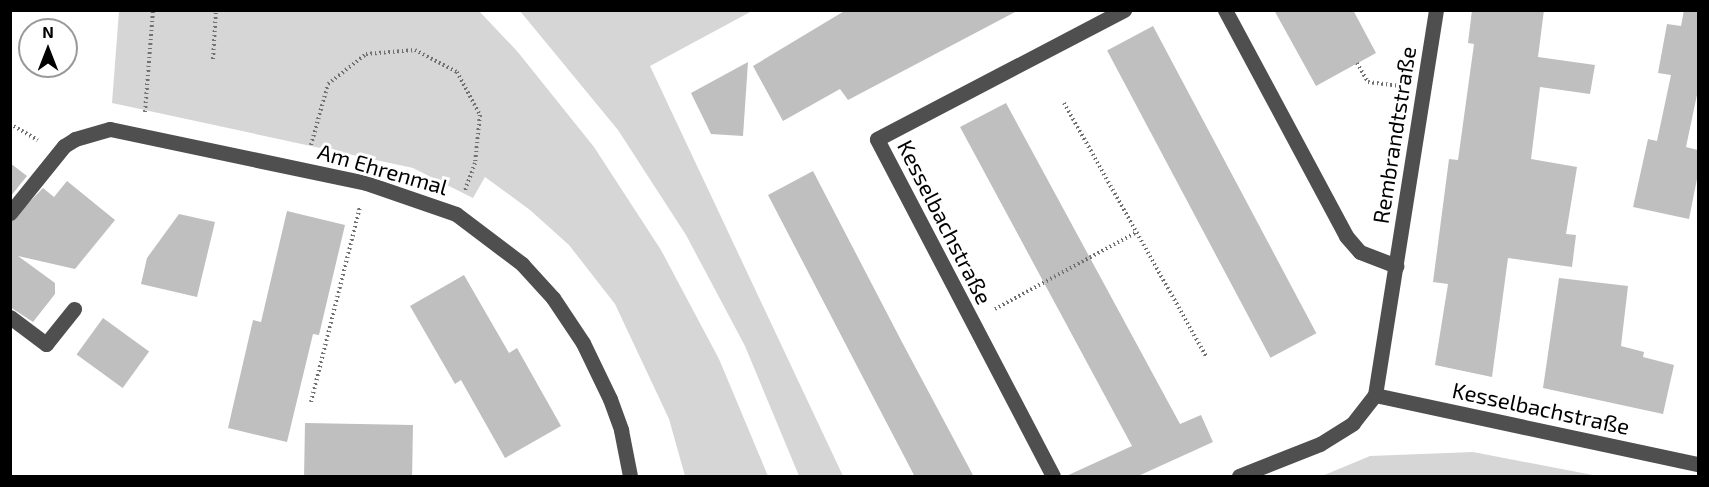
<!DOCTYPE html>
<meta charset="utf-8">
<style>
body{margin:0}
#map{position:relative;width:1709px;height:487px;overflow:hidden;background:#fff;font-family:"Exo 2",sans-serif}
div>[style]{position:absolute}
.green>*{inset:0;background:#d6d6d6}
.building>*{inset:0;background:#bfbfbf;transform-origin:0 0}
.path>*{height:4px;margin-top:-2px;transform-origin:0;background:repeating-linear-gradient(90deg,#717171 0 1.5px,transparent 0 4.5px)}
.minor>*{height:15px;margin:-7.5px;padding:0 7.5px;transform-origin:7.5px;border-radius:7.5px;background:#4f4f4f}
span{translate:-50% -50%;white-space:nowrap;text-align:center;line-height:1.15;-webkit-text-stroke:6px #fff;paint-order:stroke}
.street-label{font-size:22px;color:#000}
.frame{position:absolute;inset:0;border:12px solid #000;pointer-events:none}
.north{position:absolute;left:18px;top:18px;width:60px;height:60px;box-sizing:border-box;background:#fff;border:2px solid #999;border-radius:50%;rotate:0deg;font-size:16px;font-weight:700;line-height:24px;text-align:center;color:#000}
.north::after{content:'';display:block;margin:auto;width:21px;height:27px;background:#000;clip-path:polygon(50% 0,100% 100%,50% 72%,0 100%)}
</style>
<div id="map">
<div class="green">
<i style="clip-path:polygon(119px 11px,479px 11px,517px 51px,594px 147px,661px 250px,719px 359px,768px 476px,685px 476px,669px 419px,615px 304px,569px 245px,530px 210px,485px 177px,473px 198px,413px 168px,112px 103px)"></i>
<i style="clip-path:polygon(520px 11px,752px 11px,650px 66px,843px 476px,799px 476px,745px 346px,686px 235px,618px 130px)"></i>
<i style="clip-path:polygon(1473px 452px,1598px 476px,1322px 476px,1370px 456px)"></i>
</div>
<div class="building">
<i style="clip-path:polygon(846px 10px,1019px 10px,848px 100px,840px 89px,783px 121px,753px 66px)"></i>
<i style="clip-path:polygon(1274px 10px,1353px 10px,1376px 53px,1316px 86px)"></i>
<i style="clip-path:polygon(1472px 10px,1544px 10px,1538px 57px,1595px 65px,1590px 94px,1540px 87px,1531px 159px,1577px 167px,1566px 234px,1576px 235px,1572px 267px,1508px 258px,1492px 377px,1435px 365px,1448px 284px,1433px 282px,1449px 159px,1458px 160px,1474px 44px,1468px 43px)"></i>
<i style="clip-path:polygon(1684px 10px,1698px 10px,1698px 90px,1686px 147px,1698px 150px,1698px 174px,1689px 219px,1633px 207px,1648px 139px,1657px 141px,1671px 75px,1658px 73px,1667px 24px,1681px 26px)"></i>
<i style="left:1153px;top:26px;width:348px;height:52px;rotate:62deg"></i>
<i style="clip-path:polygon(748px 62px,743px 136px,711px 134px,691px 93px)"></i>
<i style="clip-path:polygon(1006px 103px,1180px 424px,1201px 415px,1213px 442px,1136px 477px,1064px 477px,1132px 446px,960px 127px)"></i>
<i style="clip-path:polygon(10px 163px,27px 176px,10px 197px)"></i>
<i style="clip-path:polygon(813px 171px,903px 344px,974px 477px,915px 477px,870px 391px,768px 195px)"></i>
<i style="clip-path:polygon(67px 181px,115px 220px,75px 269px,18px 256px,55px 283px,55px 294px,33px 322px,10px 307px,10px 222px,43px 188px,54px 197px)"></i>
<i style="clip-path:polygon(287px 211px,345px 225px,319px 335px,313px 334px,287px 442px,228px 428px,253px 320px,261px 322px)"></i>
<i style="clip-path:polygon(179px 214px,215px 222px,197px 297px,141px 284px,147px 258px)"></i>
<i style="clip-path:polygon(464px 275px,509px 353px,517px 348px,561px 426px,505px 458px,461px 380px,455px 384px,410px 306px)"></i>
<i style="clip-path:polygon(1559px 278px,1628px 286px,1621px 346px,1644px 352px,1643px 357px,1674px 365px,1663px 414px,1543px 388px)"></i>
<i style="left:103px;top:318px;width:57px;height:45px;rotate:36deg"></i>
<i style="left:305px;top:423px;width:108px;height:54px;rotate:1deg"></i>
</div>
<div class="path">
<i style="left:213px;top:59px;width:49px;rotate:-86.5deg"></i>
<i style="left:1357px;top:63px;width:22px;rotate:60deg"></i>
<i style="left:1368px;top:82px;width:32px;rotate:7deg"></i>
<i style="left:1064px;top:103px;width:290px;rotate:60.7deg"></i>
<i style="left:145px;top:112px;width:102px;rotate:-85.5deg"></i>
<i style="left:10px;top:124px;width:32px;rotate:30deg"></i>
<i style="left:311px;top:145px;width:63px;rotate:-74.4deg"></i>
<i style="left:328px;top:84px;width:48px;rotate:-38.3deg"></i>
<i style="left:366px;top:54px;width:49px;rotate:-4.7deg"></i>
<i style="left:415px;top:50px;width:47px;rotate:27.6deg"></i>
<i style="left:457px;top:72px;width:49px;rotate:61.9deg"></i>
<i style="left:480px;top:115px;width:48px;rotate:95.9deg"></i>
<i style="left:475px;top:163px;width:30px;rotate:110deg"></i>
<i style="left:995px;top:309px;width:162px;rotate:-28.5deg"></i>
<i style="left:311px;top:402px;width:201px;rotate:-75.9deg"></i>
</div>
<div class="minor">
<i style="left:1225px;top:10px;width:256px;rotate:61.8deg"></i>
<i style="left:1346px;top:236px;width:21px;rotate:49deg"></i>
<i style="left:1360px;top:252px;width:39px;rotate:21deg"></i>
<i style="left:10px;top:213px;width:86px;rotate:-51.1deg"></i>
<i style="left:64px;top:146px;width:13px;rotate:-32deg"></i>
<i style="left:75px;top:139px;width:36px;rotate:-16deg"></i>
<i style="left:110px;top:129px;width:262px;rotate:11.9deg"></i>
<i style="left:366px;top:183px;width:95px;rotate:19deg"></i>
<i style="left:456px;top:214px;width:83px;rotate:37.1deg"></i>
<i style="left:522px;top:264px;width:46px;rotate:47.6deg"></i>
<i style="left:553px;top:298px;width:54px;rotate:56.3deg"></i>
<i style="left:583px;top:343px;width:62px;rotate:64.3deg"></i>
<i style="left:610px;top:399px;width:33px;rotate:70deg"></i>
<i style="left:621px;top:430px;width:47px;rotate:78.9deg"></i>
<i style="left:10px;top:317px;width:45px;rotate:36.9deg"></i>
<i style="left:46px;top:344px;width:45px;rotate:-51.3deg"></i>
<i style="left:1375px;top:395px;width:330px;rotate:12.1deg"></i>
<i style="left:1053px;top:476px;width:380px;rotate:-117.6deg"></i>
<i style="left:877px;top:139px;width:279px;rotate:-27.6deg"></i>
<i style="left:1239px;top:476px;width:87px;rotate:-21.6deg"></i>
<i style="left:1320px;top:444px;width:39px;rotate:-32deg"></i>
<i style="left:1353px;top:423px;width:36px;rotate:-52deg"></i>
<i style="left:1375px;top:395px;width:390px;rotate:-81deg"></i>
</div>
<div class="street-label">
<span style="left:1394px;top:135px;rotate:-81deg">Rembrandtstraße</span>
<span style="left:383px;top:169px;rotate:16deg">Am Ehrenmal</span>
<span style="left:945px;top:222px;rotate:63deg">Kesselbachstraße</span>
<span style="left:1541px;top:408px;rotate:12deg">Kesselbachstraße</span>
</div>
<div class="frame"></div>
<div class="north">N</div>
</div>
